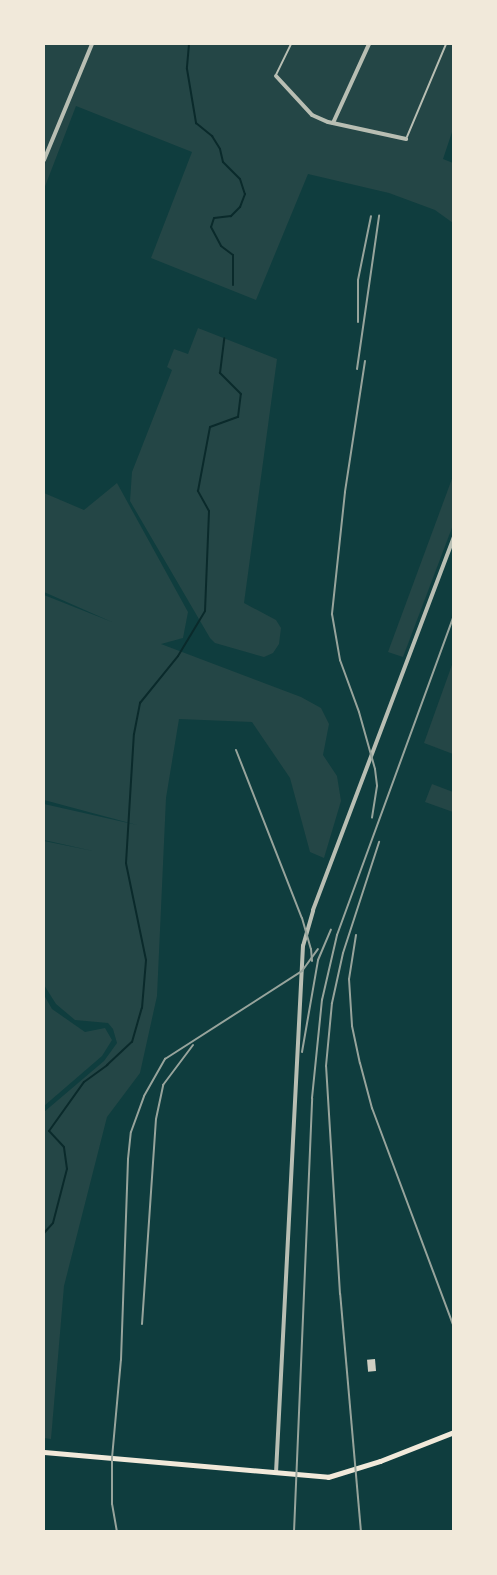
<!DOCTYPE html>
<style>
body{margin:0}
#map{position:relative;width:497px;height:1575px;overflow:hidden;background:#0f3d3e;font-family:Commissioner,sans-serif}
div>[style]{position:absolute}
.green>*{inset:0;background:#244646}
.stream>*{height:2px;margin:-1px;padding:0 1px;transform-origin:1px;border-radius:1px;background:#0a2a2b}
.building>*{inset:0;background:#cfcfc3;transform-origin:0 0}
.service>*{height:1.5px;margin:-0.75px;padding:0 0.75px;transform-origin:0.75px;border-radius:0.75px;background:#b8beb3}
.minor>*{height:4px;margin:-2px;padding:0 2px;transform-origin:2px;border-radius:2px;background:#b8beb3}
.secondary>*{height:5px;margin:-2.5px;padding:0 2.5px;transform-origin:2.5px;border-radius:2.5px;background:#f1e9da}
.rail>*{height:2px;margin:-1px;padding:0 1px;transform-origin:1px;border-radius:1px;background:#97a49c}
span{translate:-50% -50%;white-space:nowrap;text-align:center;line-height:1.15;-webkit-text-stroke:4.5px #f1e9da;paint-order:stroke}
.frame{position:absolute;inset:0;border:45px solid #f1e9da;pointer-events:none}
</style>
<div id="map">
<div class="green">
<i style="clip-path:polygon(44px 44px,453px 44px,453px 129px,443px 159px,453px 163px,453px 223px,435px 210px,389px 193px,308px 174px,256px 300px,151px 258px,192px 152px,76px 106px,44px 189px)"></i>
<i style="clip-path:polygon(198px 328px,277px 359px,244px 603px,276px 620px,281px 628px,279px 644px,273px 653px,264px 657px,215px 643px,210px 638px,130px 501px,132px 472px,172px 370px,167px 367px,174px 349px,188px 354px)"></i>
<i style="clip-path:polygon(453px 476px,453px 525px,403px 657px,388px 652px)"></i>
<i style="clip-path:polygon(117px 483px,188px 612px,183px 638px,161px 644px,301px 697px,321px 708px,329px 724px,323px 755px,337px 776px,341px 801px,324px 858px,310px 852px,290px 778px,252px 722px,179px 719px,166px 798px,157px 996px,140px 1073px,107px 1117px,64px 1286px,51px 1439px,44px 1438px,44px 1112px,104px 1061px,117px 1043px,113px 1029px,108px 1023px,75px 1020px,56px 1004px,44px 985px,44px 841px,93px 851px,44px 840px,44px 804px,137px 825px,44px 800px,44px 595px,112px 622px,44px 592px,44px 493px,84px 510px)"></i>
<i style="clip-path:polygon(453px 662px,453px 754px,424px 743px)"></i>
<i style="clip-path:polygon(432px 784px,453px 792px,453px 812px,425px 802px)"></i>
<i style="clip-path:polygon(44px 995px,52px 1009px,85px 1032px,105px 1028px,112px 1040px,102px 1056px,44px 1106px)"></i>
</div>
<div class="stream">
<i style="left:189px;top:44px;width:25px;rotate:95deg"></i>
<i style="left:187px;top:69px;width:55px;rotate:80.5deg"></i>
<i style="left:196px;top:123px;width:21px;rotate:39deg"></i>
<i style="left:212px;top:136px;width:15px;rotate:58deg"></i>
<i style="left:220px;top:149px;width:13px;rotate:77deg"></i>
<i style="left:223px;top:162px;width:24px;rotate:45deg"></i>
<i style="left:240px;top:179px;width:16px;rotate:72deg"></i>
<i style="left:245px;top:194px;width:14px;rotate:111deg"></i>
<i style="left:240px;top:207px;width:13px;rotate:135deg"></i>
<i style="left:231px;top:216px;width:17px;rotate:173deg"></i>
<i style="left:214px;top:218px;width:9px;rotate:108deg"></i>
<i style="left:211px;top:227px;width:21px;rotate:62deg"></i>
<i style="left:221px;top:246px;width:15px;rotate:37deg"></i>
<i style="left:233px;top:255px;width:30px;rotate:90deg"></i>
<i style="left:44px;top:1233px;width:13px;rotate:-48deg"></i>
<i style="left:53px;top:1223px;width:56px;rotate:-75.5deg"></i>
<i style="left:67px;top:1169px;width:22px;rotate:-98deg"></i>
<i style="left:64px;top:1147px;width:22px;rotate:-133deg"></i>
<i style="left:49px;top:1131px;width:60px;rotate:-54.5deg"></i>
<i style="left:84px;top:1082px;width:29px;rotate:-36deg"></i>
<i style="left:107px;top:1065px;width:34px;rotate:-43deg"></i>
<i style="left:132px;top:1042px;width:35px;rotate:-74deg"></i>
<i style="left:142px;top:1008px;width:48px;rotate:-85.2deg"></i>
<i style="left:146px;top:960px;width:99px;rotate:-101.7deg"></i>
<i style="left:126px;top:863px;width:129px;rotate:-86.5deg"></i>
<i style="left:134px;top:734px;width:32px;rotate:-79deg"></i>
<i style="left:140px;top:703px;width:60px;rotate:-51deg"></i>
<i style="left:178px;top:656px;width:52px;rotate:-59deg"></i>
<i style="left:205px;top:611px;width:100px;rotate:-87.7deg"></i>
<i style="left:209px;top:511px;width:23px;rotate:-119deg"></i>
<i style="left:198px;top:491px;width:65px;rotate:-79.4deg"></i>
<i style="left:210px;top:427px;width:30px;rotate:-20deg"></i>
<i style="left:238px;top:417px;width:23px;rotate:-83deg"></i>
<i style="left:241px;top:394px;width:30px;rotate:-135deg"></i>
<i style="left:220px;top:373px;width:35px;rotate:-83deg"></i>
</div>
<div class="building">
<i style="left:375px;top:1359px;width:12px;height:8px;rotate:85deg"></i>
</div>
<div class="service">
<i style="left:276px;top:75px;width:34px;rotate:-64deg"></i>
<i style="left:407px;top:137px;width:101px;rotate:-67.2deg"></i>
</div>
<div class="minor">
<i style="left:276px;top:76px;width:53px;rotate:47.3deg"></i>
<i style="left:312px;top:115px;width:17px;rotate:24deg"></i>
<i style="left:328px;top:122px;width:80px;rotate:12.3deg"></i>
<i style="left:333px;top:123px;width:87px;rotate:-65.5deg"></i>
<i style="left:44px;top:160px;width:126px;rotate:-67.5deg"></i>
<i style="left:276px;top:1473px;width:528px;rotate:-87.07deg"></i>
<i style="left:303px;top:946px;width:37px;rotate:-74deg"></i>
<i style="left:313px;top:910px;width:399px;rotate:-69.3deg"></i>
</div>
<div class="secondary">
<i style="left:44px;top:1452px;width:285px;rotate:5deg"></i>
<i style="left:328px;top:1477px;width:54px;rotate:-17.1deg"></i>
<i style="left:380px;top:1461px;width:79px;rotate:-21.4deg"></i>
</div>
<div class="rail">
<i style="left:358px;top:322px;width:42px;rotate:-90deg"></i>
<i style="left:358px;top:280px;width:65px;rotate:-78.5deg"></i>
<i style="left:365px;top:361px;width:133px;rotate:98.7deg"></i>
<i style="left:345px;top:492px;width:123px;rotate:96.1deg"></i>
<i style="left:332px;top:614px;width:47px;rotate:80.1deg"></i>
<i style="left:340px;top:660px;width:55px;rotate:69.9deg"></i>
<i style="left:359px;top:712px;width:59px;rotate:74.3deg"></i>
<i style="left:375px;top:769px;width:17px;rotate:83deg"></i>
<i style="left:377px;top:786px;width:32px;rotate:99deg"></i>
<i style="left:357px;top:369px;width:155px;rotate:-81.8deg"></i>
<i style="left:236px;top:750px;width:180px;rotate:68.6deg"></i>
<i style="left:302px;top:918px;width:32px;rotate:74deg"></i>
<i style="left:311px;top:949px;width:12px;rotate:85deg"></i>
<i style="left:356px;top:935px;width:45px;rotate:99deg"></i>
<i style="left:349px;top:979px;width:47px;rotate:86.3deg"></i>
<i style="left:352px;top:1026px;width:38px;rotate:78deg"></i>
<i style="left:360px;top:1063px;width:47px;rotate:75.1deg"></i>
<i style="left:372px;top:1108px;width:234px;rotate:69.5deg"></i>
<i style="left:302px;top:1052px;width:93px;rotate:-80.1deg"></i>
<i style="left:318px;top:960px;width:33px;rotate:-67deg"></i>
<i style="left:142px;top:1324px;width:205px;rotate:-86.1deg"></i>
<i style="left:156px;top:1119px;width:35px;rotate:-78deg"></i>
<i style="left:163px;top:1085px;width:50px;rotate:-53.1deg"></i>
<i style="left:117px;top:1532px;width:28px;rotate:-100deg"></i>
<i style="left:112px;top:1504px;width:46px;rotate:-90deg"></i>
<i style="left:112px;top:1458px;width:98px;rotate:-84.8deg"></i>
<i style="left:121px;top:1360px;width:201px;rotate:-88deg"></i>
<i style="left:128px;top:1159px;width:27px;rotate:-84deg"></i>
<i style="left:131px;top:1132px;width:38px;rotate:-70deg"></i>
<i style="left:144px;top:1096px;width:43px;rotate:-60.4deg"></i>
<i style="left:165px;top:1059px;width:163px;rotate:-32.7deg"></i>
<i style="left:302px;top:971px;width:27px;rotate:-54deg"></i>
<i style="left:294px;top:1532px;width:434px;rotate:-87.6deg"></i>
<i style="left:312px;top:1098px;width:99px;rotate:-84.2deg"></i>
<i style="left:322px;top:1000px;width:67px;rotate:-77deg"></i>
<i style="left:337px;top:935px;width:340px;rotate:-69.9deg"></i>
<i style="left:361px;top:1532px;width:239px;rotate:-95deg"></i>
<i style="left:340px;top:1294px;width:228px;rotate:-93.5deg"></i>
<i style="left:326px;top:1066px;width:63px;rotate:-84.6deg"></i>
<i style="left:332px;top:1003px;width:51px;rotate:-77.6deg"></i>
<i style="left:343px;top:953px;width:117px;rotate:-72deg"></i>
</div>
<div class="frame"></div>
</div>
